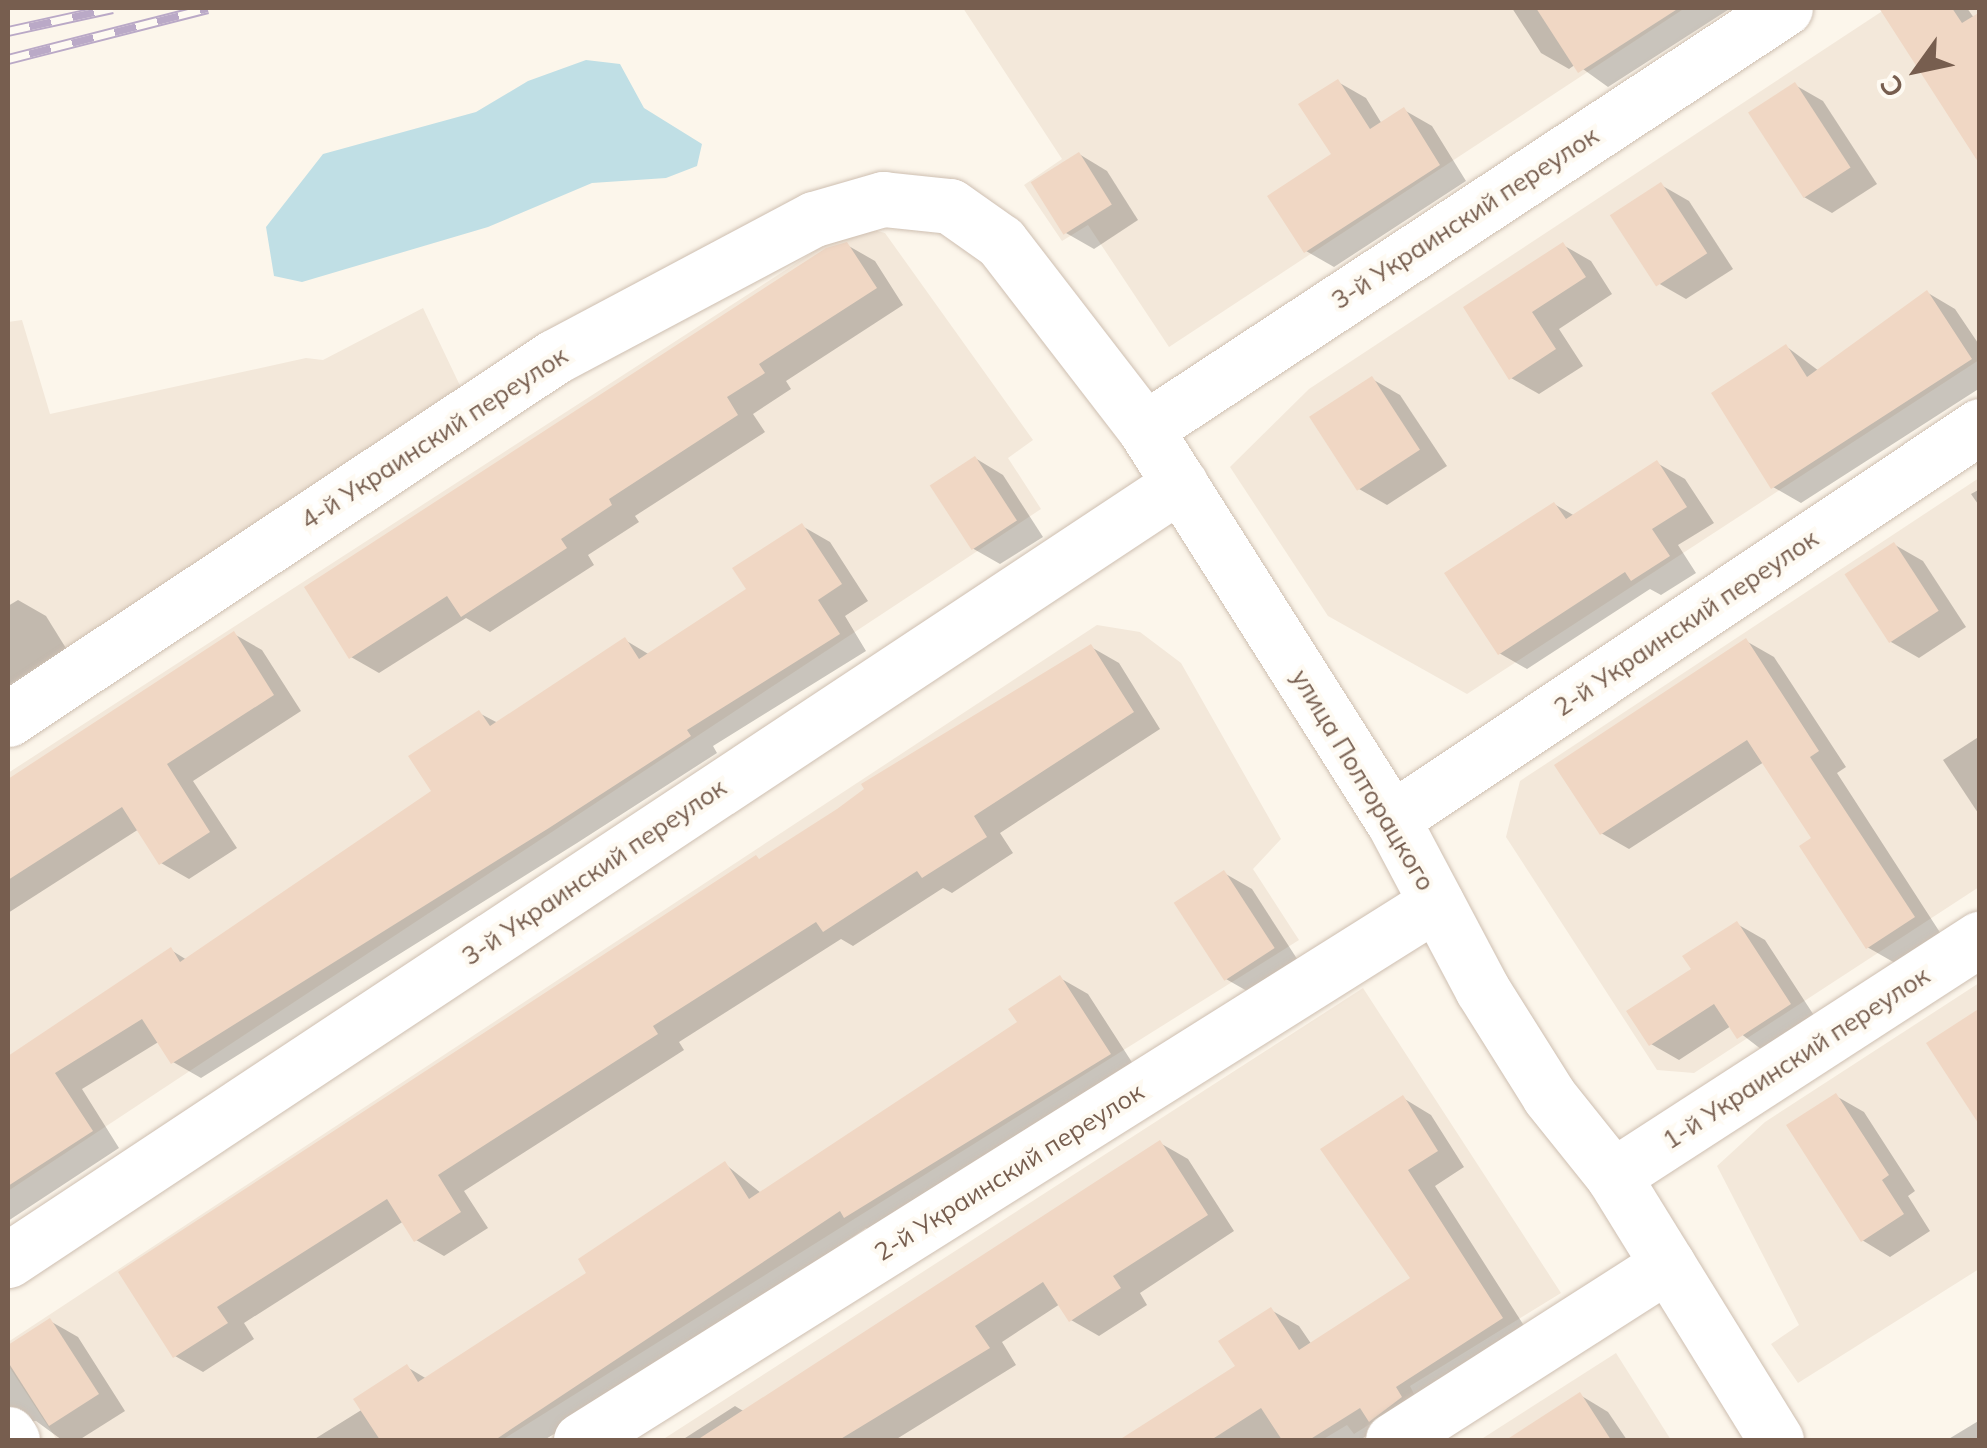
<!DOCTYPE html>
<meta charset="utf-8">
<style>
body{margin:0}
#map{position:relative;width:1987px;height:1448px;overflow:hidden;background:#fcf6eb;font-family:Mulish,sans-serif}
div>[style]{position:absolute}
.residential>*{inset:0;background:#f3e8da}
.water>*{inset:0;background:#c0dfe5}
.shadow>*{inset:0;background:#0003}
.building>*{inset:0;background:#f0d7c4;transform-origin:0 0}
.roads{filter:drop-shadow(0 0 2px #cebfb1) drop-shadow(0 0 2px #cebfb1)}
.minor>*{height:55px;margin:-27.5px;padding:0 27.5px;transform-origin:27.5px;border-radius:27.5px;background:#fff}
.rail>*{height:11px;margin-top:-5.5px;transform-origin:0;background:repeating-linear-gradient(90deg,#fefaf2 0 22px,#baa9c7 0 44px);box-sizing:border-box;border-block:2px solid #baa9c7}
span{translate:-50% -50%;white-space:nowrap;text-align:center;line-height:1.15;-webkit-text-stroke:8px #fefaf2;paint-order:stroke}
.street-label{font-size:25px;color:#775e4f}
.frame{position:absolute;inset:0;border:10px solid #775e4f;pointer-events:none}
.north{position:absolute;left:1867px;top:20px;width:100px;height:100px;-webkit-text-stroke:8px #fefaf2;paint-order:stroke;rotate:237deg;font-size:28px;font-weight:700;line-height:40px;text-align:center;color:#775e4f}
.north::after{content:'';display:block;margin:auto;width:35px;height:45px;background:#775e4f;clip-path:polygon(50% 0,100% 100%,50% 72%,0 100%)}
</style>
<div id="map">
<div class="residential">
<i style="clip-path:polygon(963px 8px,1685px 8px,1169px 347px,1088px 225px,1062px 241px,1024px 185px,1062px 159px)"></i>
<i style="clip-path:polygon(1887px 8px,1979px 8px,1979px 360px,1467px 694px,1328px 616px,1230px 467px,1309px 389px)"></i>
<i style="clip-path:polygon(866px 228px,885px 233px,1033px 440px,1008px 458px,1041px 509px,8px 1191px,8px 773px,838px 236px)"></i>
<i style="clip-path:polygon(423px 308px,464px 394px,8px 685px,8px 322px,22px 320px,50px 414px,306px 358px,323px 360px)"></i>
<i style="clip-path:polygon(1979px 478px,1979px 887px,1694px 1073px,1657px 1070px,1506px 837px,1520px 781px)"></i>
<i style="clip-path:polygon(1097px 625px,1140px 632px,1181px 663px,1281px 839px,1253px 869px,1299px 940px,502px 1440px,57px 1440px,8px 1365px,8px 1342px)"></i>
<i style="clip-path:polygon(1979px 983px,1979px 1269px,1798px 1383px,1771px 1344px,1799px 1325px,1717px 1166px,1765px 1122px)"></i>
<i style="clip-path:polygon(1363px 988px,1561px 1293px,1410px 1386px,1415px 1396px,1354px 1434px,1347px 1425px,1322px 1440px,662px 1440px)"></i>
<i style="clip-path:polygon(1616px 1353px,1671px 1440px,1480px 1440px)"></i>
</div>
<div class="water">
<i style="clip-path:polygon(586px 60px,620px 64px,644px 108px,702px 144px,697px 166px,666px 178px,592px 183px,488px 227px,302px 282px,274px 276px,266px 227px,323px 154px,476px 112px,528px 81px)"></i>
</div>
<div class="shadow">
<i style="clip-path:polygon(1512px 8px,1731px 8px,1608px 87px,1576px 64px,1569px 69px,1541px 53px)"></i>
<i style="clip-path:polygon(1911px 8px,1967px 8px,1974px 18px,1980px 164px,1890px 21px)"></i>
<i style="clip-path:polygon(1338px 82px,1366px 98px,1382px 124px,1404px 110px,1432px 126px,1466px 181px,1334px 267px,1306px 251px,1334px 155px)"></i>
<i style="clip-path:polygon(1795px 85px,1823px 101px,1877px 184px,1832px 213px,1804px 197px)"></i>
<i style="clip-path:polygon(1079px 154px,1107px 171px,1138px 220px,1094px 249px,1066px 233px)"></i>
<i style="clip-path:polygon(1661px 185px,1689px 201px,1733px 269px,1686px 299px,1658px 283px)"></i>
<i style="clip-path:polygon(847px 245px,875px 261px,903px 305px,786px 381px,791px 389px,753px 414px,765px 432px,635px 516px,639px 522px,588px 555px,594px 565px,490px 632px,466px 618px,379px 673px,351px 657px)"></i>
<i style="clip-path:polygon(1563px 245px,1591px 261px,1612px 294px,1559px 329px,1583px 366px,1539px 394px,1511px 378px,1466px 308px)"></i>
<i style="clip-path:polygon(1928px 293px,1955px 309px,1980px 346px,1980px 388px,1801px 503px,1773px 487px,1787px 347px,1819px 371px)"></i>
<i style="clip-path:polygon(1372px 379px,1400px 395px,1447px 466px,1387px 505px,1359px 489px)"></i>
<i style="clip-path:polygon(975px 458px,1003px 475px,1043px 537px,1000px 564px,972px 548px)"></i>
<i style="clip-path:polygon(1657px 463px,1685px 479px,1714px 523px,1678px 545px,1696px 573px,1661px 595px,1650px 589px,1527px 669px,1499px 653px,1554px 504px,1575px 516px)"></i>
<i style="clip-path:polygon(1980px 489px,1980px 507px,1971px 494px)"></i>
<i style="clip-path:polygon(802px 526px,830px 542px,868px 601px,845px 616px,866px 651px,713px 746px,717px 753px,577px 843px,201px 1078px,173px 1062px,160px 1041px,82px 1089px,119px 1148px,8px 1221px,8px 1058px,171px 950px,187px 960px,434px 792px,479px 713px,498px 723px,625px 640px,650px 655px,750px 590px)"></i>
<i style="clip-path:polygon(1895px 545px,1923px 561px,1966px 627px,1919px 658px,1891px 642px)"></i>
<i style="clip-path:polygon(18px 600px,46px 616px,77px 666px,8px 711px,8px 606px)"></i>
<i style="clip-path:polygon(234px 634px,262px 650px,301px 711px,193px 781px,237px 848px,189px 879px,161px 863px,139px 829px,8px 913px,8px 782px)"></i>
<i style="clip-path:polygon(1746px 641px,1774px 657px,1846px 767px,1837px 773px,1941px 934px,1895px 963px,1867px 947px,1814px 839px,1764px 762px,1629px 849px,1601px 833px)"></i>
<i style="clip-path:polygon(1091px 647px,1119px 663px,1160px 729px,1000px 833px,1013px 853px,952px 893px,943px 888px,853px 946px,841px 939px,679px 1042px,684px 1050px,464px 1191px,488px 1228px,444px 1256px,416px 1240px,404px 1221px,244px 1323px,254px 1339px,203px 1372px,175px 1356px,121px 1273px)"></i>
<i style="clip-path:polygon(1980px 736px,1980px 816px,1943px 760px)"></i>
<i style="clip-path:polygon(1224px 873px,1252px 889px,1301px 965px,1254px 995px,1226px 979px)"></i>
<i style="clip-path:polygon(1737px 924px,1765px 940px,1817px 1020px,1766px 1053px,1731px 1026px,1679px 1060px,1651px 1044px,1694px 970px)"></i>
<i style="clip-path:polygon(1060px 978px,1088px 994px,1137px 1070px,874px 1232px,866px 1228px,620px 1395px,544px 1440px,313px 1440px,363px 1409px,407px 1367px,427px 1379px,590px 1273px,725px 1164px,761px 1193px,1020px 1023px)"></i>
<i style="clip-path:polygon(1836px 1096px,1864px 1112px,1915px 1191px,1908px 1196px,1930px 1231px,1890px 1257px,1862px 1240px)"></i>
<i style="clip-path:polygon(1403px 1098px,1431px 1115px,1464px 1167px,1435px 1186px,1530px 1335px,1360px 1440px,1134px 1440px,1131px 1436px,1238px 1367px,1271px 1310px,1299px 1326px,1312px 1345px,1413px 1279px)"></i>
<i style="clip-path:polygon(1160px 1143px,1188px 1159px,1234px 1231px,1140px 1293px,1147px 1305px,1099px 1336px,1071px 1320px,1060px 1304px,1002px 1342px,1016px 1365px,895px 1440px,682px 1440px,735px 1406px,745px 1412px)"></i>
<i style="clip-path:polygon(50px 1321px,78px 1337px,125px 1411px,79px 1440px,62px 1440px,36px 1421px,20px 1422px,8px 1440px,8px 1347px)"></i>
<i style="clip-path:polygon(1580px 1395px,1608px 1412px,1627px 1440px,1512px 1440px)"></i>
<i style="clip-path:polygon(1980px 1420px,1980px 1440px,1947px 1440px)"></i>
</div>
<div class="building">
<i style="clip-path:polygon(1536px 8px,1679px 8px,1578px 73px)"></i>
<i style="clip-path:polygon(1879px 8px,1952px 8px,1962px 23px,1980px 12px,1980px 165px)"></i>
<i style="clip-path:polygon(1338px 79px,1370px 129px,1404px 107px,1440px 165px,1304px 253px,1267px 196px,1331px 154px,1298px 104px)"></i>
<i style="left:1795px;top:82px;width:102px;height:56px;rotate:57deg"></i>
<i style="left:1079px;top:152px;width:62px;height:57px;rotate:58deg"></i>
<i style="left:1661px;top:182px;width:85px;height:61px;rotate:57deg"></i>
<i style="clip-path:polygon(847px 242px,877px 288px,759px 364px,765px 373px,727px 397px,738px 415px,609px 499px,612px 505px,561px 539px,567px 548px,461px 617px,447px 596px,349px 659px,304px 587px,826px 248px)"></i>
<i style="clip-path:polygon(1563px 242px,1586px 277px,1532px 312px,1556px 349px,1509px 380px,1463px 307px)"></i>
<i style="clip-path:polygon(1927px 290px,1972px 359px,1771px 489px,1711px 393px,1786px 344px,1807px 377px)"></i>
<i style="left:1372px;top:376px;width:88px;height:75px;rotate:57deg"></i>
<i style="left:975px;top:456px;width:77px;height:54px;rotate:57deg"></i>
<i style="clip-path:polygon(1657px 460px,1687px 507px,1652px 529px,1670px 556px,1631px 581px,1625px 572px,1498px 655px,1444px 573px,1554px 502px,1566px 519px)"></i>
<i style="clip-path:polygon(802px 523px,842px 584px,818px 600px,840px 634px,687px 730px,691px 736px,549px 828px,171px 1064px,142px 1019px,55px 1073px,93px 1131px,8px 1186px,8px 1056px,171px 947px,180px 962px,431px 791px,408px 756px,479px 710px,490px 726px,625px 637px,639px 659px,746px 589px,732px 568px)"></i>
<i style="left:1894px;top:542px;width:82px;height:59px;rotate:57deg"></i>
<i style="clip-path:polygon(234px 631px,274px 695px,167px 764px,210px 832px,159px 865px,122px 807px,8px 880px,8px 779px)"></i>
<i style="clip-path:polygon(1746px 638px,1819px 751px,1810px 757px,1915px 917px,1866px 949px,1799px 846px,1811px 838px,1747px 740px,1600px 835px,1554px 765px)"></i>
<i style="clip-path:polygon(1091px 644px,1134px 712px,974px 816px,987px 837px,922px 878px,917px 871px,823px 932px,816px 922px,653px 1026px,658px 1034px,438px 1175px,461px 1212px,414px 1242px,387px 1199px,217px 1307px,228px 1323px,173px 1358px,118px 1272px,756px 855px,759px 859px,837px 809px,864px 789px,861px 784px)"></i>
<i style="left:1224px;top:870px;width:93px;height:60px;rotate:57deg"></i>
<i style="clip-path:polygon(1737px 921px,1791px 1004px,1737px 1039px,1714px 1004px,1649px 1046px,1626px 1011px,1691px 969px,1682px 956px)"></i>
<i style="clip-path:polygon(1060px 975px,1111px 1054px,844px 1218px,840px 1211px,495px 1440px,380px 1440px,353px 1399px,407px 1364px,418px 1382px,586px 1273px,578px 1259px,725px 1161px,749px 1199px,1017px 1022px,1008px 1009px)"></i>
<i style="clip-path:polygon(1980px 1008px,1980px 1126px,1926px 1043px)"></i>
<i style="clip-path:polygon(1836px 1093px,1889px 1175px,1882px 1180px,1904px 1214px,1861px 1242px,1786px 1125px)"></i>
<i style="clip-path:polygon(1403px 1095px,1438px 1151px,1408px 1170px,1503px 1318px,1396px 1387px,1402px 1397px,1369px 1422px,1360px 1408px,1309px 1440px,1282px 1440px,1261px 1408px,1211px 1440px,1119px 1440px,1235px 1366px,1218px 1341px,1271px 1307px,1299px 1350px,1410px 1278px,1320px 1149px)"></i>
<i style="clip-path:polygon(1160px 1140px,1208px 1215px,1113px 1276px,1121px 1288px,1069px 1322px,1043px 1282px,975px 1326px,990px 1348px,839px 1440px,697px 1440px)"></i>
<i style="clip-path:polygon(50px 1318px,99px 1394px,49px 1426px,8px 1362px,8px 1345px)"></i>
<i style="clip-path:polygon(1580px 1392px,1611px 1440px,1506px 1440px)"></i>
</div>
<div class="roads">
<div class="minor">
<i style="left:1145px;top:429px;width:766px;rotate:-33.34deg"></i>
<i style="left:8px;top:719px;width:655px;rotate:-33.54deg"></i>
<i style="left:554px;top:357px;width:294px;rotate:-28deg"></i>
<i style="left:814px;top:219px;width:72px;rotate:-16.2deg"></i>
<i style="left:883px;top:199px;width:67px;rotate:6deg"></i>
<i style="left:950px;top:206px;width:62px;rotate:35.2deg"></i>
<i style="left:1001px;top:242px;width:236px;rotate:52.4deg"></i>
<i style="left:1145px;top:429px;width:462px;rotate:57.7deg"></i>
<i style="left:1392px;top:819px;width:192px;rotate:62.1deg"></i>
<i style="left:1482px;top:989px;width:126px;rotate:57.9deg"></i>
<i style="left:1549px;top:1096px;width:102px;rotate:51.3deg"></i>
<i style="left:1613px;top:1176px;width:310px;rotate:58.3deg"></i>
<i style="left:1392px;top:819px;width:707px;rotate:-33.76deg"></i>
<i style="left:1613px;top:1176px;width:437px;rotate:-32.9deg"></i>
<i style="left:8px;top:1260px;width:1406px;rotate:-33.51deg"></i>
<i style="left:8px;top:1434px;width:7px;rotate:56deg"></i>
<i style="left:581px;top:1440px;width:1010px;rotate:-32.13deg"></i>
<i style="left:1393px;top:1440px;width:326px;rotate:-32.6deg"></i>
</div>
</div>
<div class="rail">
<i style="left:8px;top:31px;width:107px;rotate:-12.4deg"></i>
<i style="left:8px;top:59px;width:206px;rotate:-14.3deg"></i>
</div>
<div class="street-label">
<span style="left:1465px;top:218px;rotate:-33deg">3-й Украинский переулок</span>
<span style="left:434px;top:438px;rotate:-33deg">4-й Украинский переулок</span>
<span style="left:1686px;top:623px;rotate:-34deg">2-й Украинский переулок</span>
<span style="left:1363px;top:780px;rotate:59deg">улица Полторацкого</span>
<span style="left:594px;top:872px;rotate:-34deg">3-й Украинский переулок</span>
<span style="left:1796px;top:1058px;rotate:-33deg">1-й Украинский переулок</span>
<span style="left:1009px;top:1172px;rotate:-32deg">2-й Украинский переулок</span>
</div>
<div class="frame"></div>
<div class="north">С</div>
</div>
